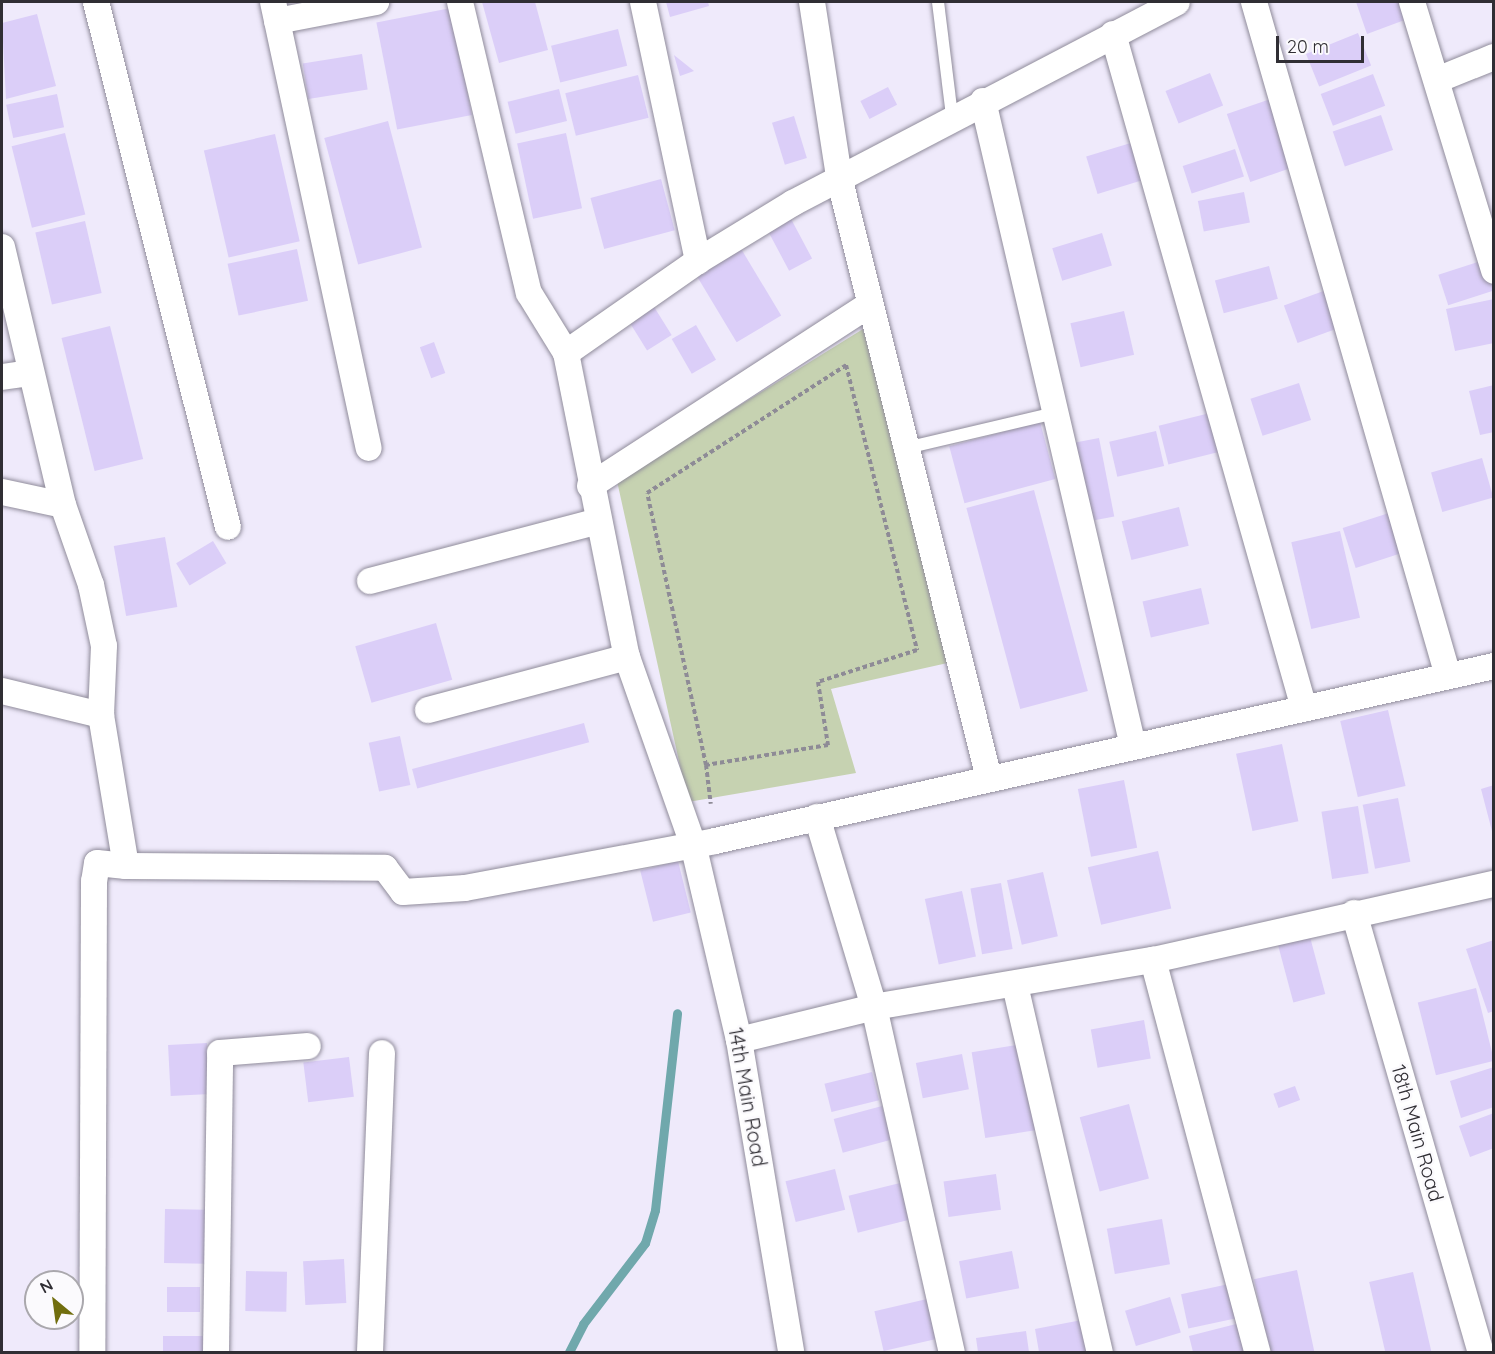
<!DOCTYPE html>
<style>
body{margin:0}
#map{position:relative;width:1495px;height:1354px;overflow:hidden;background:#efeafb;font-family:Quicksand,sans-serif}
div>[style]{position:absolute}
.green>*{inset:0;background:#c6d2b1}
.stream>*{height:9px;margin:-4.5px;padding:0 4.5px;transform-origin:4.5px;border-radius:4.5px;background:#70a8ac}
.building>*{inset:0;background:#dbcef8;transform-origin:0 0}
.path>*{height:4px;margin-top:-2px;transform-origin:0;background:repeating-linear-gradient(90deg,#8e8b96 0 4.5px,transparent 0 7.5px)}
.roads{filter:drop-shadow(0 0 2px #908c9b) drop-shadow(0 0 2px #908c9b)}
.lane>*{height:12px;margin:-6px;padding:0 6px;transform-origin:6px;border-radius:6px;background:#fff}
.street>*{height:26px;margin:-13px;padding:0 13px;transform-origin:13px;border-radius:13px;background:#fff}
span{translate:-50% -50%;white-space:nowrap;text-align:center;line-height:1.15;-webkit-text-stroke:5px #fbfafd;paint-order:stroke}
.street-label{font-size:20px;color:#302e34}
.frame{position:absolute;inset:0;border:3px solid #302e34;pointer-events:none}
.north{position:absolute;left:24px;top:1270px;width:60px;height:60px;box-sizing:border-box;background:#fbfafd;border:2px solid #aaa8ad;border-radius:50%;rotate:331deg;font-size:16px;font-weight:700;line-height:24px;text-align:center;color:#302e34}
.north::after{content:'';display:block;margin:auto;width:21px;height:27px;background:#716e0e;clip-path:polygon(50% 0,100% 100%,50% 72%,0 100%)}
.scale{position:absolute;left:1276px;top:36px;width:88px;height:27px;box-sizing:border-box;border:3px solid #302e34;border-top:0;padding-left:8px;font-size:18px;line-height:21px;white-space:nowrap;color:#302e34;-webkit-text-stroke:4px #fbfafd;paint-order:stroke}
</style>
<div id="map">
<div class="green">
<i style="clip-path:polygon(863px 329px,952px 662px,831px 689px,856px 773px,688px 802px,617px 481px)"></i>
</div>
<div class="stream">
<i style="left:569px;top:1352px;width:31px;rotate:-63deg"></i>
<i style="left:583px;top:1324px;width:102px;rotate:-52.6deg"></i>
<i style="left:645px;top:1243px;width:34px;rotate:-73deg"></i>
<i style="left:655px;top:1210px;width:198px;rotate:-83.6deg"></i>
</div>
<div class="building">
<i style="clip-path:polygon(482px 2px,535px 2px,548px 50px,499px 63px)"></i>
<i style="clip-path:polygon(666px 2px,708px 2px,709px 6px,670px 17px)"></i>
<i style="clip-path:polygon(1356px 2px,1404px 2px,1410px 18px,1367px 34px)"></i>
<i style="left:451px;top:8px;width:109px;height:76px;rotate:79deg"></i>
<i style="clip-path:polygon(37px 14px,56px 86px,6px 99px,2px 23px)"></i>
<i style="left:618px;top:29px;width:38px;height:69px;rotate:76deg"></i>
<i style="left:1358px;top:33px;width:35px;height:56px;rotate:68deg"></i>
<i style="left:362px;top:54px;width:36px;height:60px;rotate:81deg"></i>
<i style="clip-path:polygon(674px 55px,694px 71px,680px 76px)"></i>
<i style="left:1210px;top:73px;width:35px;height:48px;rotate:68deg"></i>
<i style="left:1373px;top:74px;width:34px;height:56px;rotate:69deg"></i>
<i style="left:638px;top:75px;width:44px;height:75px;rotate:76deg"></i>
<i style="left:888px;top:87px;width:20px;height:31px;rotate:63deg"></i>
<i style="left:559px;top:89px;width:33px;height:53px;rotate:76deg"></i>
<i style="left:57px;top:94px;width:34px;height:52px;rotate:78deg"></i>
<i style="left:1276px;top:97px;width:72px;height:52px;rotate:71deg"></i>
<i style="left:1381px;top:115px;width:37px;height:51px;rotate:71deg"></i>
<i style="left:794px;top:116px;width:44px;height:23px;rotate:73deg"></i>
<i style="left:388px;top:121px;width:131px;height:66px;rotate:75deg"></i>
<i style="left:65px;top:133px;width:84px;height:55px;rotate:76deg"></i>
<i style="left:566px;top:133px;width:77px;height:50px;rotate:78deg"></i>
<i style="left:275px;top:134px;width:110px;height:73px;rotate:77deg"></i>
<i style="left:1134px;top:142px;width:39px;height:50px;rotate:73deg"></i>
<i style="left:1235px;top:149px;width:29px;height:55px;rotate:72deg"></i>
<i style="left:661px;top:179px;width:53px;height:73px;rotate:75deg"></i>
<i style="left:1244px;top:192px;width:31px;height:47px;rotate:79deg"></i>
<i style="left:790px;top:217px;width:47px;height:26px;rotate:62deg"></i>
<i style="left:85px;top:221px;width:74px;height:51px;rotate:77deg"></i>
<i style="left:1102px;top:233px;width:34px;height:52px;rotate:73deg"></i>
<i style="left:740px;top:247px;width:80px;height:52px;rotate:59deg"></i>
<i style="left:297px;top:249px;width:53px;height:71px;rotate:78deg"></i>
<i style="left:1484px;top:260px;width:32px;height:48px;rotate:72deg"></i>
<i style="left:1269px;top:266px;width:34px;height:56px;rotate:75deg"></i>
<i style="left:1329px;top:289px;width:40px;height:48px;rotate:70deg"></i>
<i style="clip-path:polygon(1494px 299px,1494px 343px,1455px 351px,1446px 309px)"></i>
<i style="left:651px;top:302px;width:39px;height:29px;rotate:58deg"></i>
<i style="left:1124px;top:311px;width:45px;height:55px;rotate:77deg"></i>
<i style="left:696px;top:325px;width:40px;height:28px;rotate:60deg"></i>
<i style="left:110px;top:326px;width:137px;height:50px;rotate:76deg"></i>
<i style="left:434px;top:342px;width:33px;height:15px;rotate:70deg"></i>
<i style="left:1299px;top:383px;width:39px;height:51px;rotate:72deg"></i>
<i style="clip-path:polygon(1494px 385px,1494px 432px,1480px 435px,1469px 391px)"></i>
<i style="left:1214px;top:412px;width:40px;height:57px;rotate:76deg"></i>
<i style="left:1040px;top:422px;width:59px;height:94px;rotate:75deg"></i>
<i style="left:1156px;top:431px;width:36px;height:48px;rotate:77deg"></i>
<i style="left:1099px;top:438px;width:80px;height:24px;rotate:79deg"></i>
<i style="left:1482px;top:458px;width:41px;height:53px;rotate:74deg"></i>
<i style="left:1034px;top:490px;width:208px;height:70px;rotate:75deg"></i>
<i style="left:1179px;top:507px;width:40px;height:59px;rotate:76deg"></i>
<i style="left:1395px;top:511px;width:42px;height:55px;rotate:72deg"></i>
<i style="left:1340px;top:531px;width:89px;height:50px;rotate:77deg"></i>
<i style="left:165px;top:537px;width:71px;height:52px;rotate:80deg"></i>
<i style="left:213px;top:541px;width:26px;height:43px;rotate:59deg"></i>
<i style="left:1201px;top:588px;width:37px;height:60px;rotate:77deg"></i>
<i style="left:436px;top:623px;width:59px;height:84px;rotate:74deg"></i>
<i style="left:1388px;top:710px;width:78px;height:49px;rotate:77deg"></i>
<i style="left:584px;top:723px;width:20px;height:178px;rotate:75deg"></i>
<i style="left:400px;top:736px;width:50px;height:32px;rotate:78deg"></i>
<i style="left:1282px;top:744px;width:79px;height:47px;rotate:78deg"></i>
<i style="left:1124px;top:780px;width:69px;height:47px;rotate:79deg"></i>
<i style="clip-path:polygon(1494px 785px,1494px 835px,1493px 835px,1481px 789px)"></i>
<i style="left:1398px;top:798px;width:65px;height:36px;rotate:79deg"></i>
<i style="left:1358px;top:806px;width:68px;height:37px;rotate:81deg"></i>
<i style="left:1158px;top:851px;width:59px;height:72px;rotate:77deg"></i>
<i style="left:678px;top:861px;width:53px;height:39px;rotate:76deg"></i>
<i style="left:1043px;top:872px;width:66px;height:37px;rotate:77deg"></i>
<i style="left:1001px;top:883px;width:67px;height:31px;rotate:80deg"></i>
<i style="left:962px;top:891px;width:67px;height:38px;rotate:78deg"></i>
<i style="left:1310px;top:937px;width:59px;height:33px;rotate:75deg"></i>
<i style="clip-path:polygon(1494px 940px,1494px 1011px,1488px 1013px,1466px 949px)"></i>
<i style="left:1476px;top:988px;width:75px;height:60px;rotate:76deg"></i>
<i style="left:1144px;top:1020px;width:39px;height:54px;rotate:80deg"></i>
<i style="left:207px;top:1043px;width:51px;height:39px;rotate:87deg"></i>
<i style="left:1023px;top:1044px;width:87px;height:52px;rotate:81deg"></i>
<i style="left:962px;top:1054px;width:36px;height:47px;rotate:79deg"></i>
<i style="left:349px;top:1057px;width:40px;height:46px;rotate:83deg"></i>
<i style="clip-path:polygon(1494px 1067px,1494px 1107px,1461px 1118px,1450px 1081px)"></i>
<i style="left:872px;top:1072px;width:29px;height:49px;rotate:76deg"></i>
<i style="left:1295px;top:1086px;width:15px;height:23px;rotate:70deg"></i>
<i style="left:1129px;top:1104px;width:77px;height:51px;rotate:75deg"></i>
<i style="left:882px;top:1106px;width:35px;height:50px;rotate:75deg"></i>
<i style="clip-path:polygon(1494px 1113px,1494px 1148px,1470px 1157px,1459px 1126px)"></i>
<i style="left:835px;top:1169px;width:42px;height:51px;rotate:76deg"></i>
<i style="left:996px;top:1174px;width:36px;height:53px;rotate:82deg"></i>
<i style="left:900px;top:1183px;width:38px;height:53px;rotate:76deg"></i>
<i style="left:165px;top:1209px;width:41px;height:54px;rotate:1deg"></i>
<i style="left:1162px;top:1219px;width:46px;height:56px;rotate:80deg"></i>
<i style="left:1012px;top:1251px;width:38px;height:54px;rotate:79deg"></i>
<i style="left:344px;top:1259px;width:44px;height:41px;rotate:87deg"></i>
<i style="left:1297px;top:1270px;width:84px;height:44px;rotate:78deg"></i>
<i style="left:246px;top:1271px;width:41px;height:40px;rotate:1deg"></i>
<i style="left:1413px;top:1272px;width:82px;height:45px;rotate:77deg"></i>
<i style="left:1229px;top:1284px;width:35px;height:49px;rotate:78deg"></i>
<i style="left:200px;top:1287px;width:25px;height:33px;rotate:90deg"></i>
<i style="left:1170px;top:1297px;width:37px;height:47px;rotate:73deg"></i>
<i style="left:927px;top:1299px;width:41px;height:54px;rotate:77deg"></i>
<i style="clip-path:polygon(1087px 1319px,1093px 1352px,1039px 1352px,1035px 1329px)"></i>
<i style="clip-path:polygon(1240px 1323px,1247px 1352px,1193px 1352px,1189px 1336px)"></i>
<i style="clip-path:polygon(1026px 1331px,1029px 1352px,978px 1352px,976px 1338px)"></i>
<i style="left:203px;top:1336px;width:16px;height:40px;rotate:90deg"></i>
</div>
<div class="path">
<i style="left:846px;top:365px;width:294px;rotate:76deg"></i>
<i style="left:917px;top:650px;width:104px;rotate:162.1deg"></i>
<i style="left:818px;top:682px;width:64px;rotate:81deg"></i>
<i style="left:828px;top:745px;width:124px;rotate:170.7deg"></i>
<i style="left:706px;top:765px;width:278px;rotate:-102.2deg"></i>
<i style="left:647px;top:493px;width:237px;rotate:-32.7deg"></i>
<i style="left:706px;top:765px;width:39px;rotate:83deg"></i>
</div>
<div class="roads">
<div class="lane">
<i style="left:938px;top:2px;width:115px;rotate:83deg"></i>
<i style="left:906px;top:448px;width:153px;rotate:-13.2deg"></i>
</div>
<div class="street">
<i style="left:96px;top:2px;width:541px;rotate:75.89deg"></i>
<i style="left:273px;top:2px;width:456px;rotate:77.9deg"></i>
<i style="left:460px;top:2px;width:299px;rotate:76.7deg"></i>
<i style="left:529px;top:293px;width:70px;rotate:58.3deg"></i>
<i style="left:566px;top:353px;width:310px;rotate:78.7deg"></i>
<i style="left:627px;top:657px;width:198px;rotate:70.6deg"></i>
<i style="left:693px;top:844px;width:201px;rotate:76.8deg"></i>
<i style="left:739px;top:1040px;width:316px;rotate:80.5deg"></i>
<i style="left:643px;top:2px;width:265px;rotate:78deg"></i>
<i style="left:812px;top:2px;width:177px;rotate:81.2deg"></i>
<i style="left:839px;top:177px;width:619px;rotate:75.99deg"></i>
<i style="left:1254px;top:2px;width:701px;rotate:73.94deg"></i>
<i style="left:1412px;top:2px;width:281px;rotate:73deg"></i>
<i style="left:277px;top:21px;width:101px;rotate:-10.9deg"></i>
<i style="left:1113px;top:34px;width:701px;rotate:74.18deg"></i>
<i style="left:1437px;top:80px;width:61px;rotate:-22deg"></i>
<i style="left:983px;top:101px;width:662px;rotate:76.91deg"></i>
<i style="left:2px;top:247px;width:265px;rotate:76.7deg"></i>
<i style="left:63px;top:505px;width:85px;rotate:70.7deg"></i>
<i style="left:91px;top:585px;width:62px;rotate:78deg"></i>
<i style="left:104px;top:646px;width:69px;rotate:92.5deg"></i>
<i style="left:101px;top:715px;width:153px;rotate:80.6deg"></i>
<i style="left:126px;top:866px;width:29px;rotate:-174deg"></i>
<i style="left:97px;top:863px;width:18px;rotate:99deg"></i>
<i style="left:94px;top:881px;width:471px;rotate:90.2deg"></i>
<i style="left:566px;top:353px;width:161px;rotate:-34.9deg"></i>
<i style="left:698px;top:261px;width:111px;rotate:-31.4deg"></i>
<i style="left:793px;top:203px;width:433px;rotate:-27.6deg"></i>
<i style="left:2px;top:377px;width:29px;rotate:-8deg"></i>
<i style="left:590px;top:486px;width:334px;rotate:-33deg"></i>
<i style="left:2px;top:492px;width:62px;rotate:12deg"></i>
<i style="left:370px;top:581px;width:236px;rotate:-14.7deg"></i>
<i style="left:2px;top:691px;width:102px;rotate:13.6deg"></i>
<i style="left:428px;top:710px;width:206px;rotate:-14.9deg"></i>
<i style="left:817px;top:817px;width:198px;rotate:73.3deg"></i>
<i style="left:874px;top:1007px;width:354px;rotate:77.3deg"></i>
<i style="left:126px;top:866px;width:259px;rotate:0.4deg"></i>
<i style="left:385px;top:868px;width:30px;rotate:53deg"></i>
<i style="left:403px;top:892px;width:62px;rotate:-3.7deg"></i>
<i style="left:465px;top:888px;width:254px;rotate:-10.6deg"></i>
<i style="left:715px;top:841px;width:798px;rotate:-12.66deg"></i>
<i style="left:1354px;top:913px;width:457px;rotate:73.9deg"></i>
<i style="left:1153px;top:960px;width:406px;rotate:75.1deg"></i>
<i style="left:1015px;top:985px;width:377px;rotate:77deg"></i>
<i style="left:739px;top:1040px;width:139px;rotate:-13.7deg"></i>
<i style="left:874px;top:1007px;width:283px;rotate:-9.6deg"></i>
<i style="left:1153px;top:960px;width:349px;rotate:-12.6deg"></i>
<i style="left:216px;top:1352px;width:299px;rotate:-89.2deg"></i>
<i style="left:220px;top:1053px;width:88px;rotate:-4.5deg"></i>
<i style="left:370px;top:1352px;width:299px;rotate:-87.7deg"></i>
</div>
</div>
<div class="street-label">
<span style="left:748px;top:1097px;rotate:80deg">14th Main Road</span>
<span style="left:1418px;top:1133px;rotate:74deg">18th Main Road</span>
</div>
<div class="frame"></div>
<div class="north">N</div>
<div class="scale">20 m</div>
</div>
